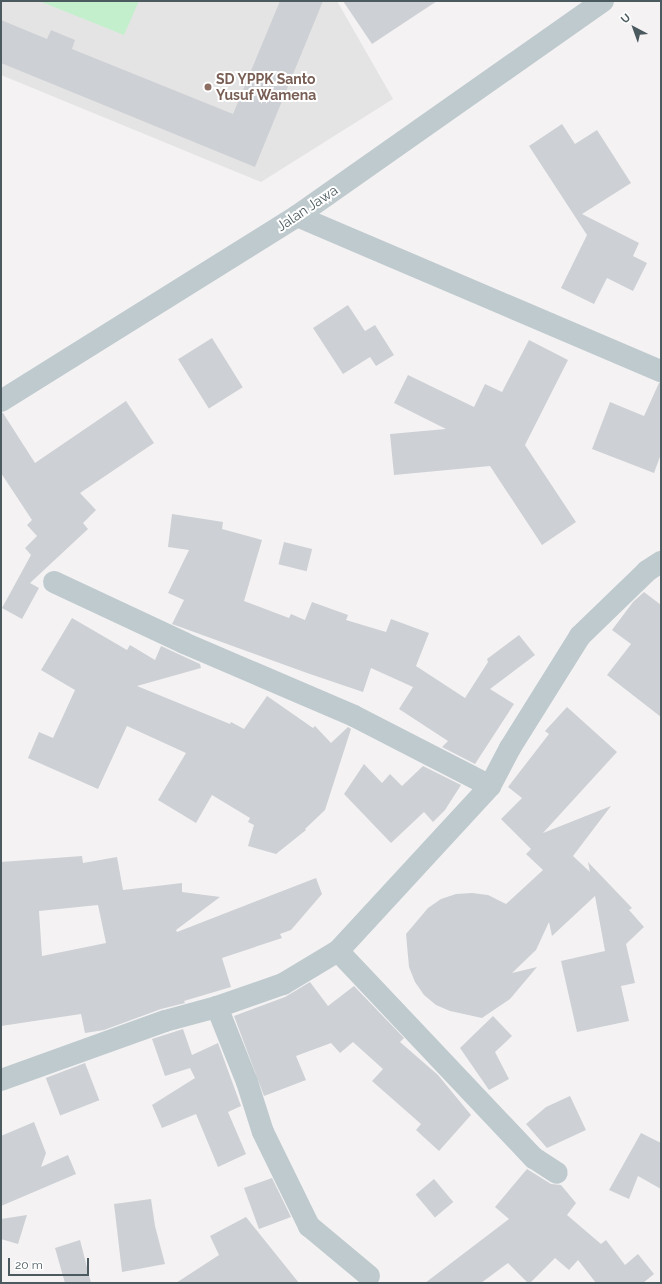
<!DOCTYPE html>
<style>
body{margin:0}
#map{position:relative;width:662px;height:1284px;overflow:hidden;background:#f4f2f3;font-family:Raleway,sans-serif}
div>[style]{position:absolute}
.education>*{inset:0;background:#e5e4e4}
.green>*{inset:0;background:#c4efcc}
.building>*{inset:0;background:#cdd0d4;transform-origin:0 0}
.minor>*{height:22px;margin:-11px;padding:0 11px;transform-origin:11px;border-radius:11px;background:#bfcace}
.dots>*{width:11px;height:11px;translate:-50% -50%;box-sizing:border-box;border:2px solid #fff;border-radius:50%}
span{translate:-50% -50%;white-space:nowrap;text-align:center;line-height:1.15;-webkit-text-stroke:4px #fff;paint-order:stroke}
.education-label{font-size:14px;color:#785e54;font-weight:700}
.left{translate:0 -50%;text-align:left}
.street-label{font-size:14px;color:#4b5a5f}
.frame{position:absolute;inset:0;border:2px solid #4b5a5f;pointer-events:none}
.north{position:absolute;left:614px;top:8px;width:40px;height:40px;-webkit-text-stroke:3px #fff;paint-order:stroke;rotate:319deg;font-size:11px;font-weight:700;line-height:16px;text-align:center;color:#4b5a5f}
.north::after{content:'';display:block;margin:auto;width:14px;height:18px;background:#4b5a5f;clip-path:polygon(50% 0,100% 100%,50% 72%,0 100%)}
.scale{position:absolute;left:8px;top:1258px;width:81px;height:18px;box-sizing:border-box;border:2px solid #4b5a5f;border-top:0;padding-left:5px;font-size:12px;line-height:14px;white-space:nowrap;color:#4b5a5f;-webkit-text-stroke:3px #fff;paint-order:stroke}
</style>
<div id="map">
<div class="education">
<i style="clip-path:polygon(1px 1px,337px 1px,393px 99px,261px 182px,1px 75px)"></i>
</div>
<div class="green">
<i style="clip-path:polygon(39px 1px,139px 1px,124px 35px)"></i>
</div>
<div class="building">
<i style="clip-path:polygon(280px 1px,323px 1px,255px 167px,1px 63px,1px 20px,47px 39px,51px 30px,75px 40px,72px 49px,233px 114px)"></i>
<i style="clip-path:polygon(343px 1px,437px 1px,372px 44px)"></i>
<i style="clip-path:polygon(562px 124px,575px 144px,597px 130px,631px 183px,582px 214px,639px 243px,633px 256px,647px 263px,633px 291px,607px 278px,594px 304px,561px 288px,587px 235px,529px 146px)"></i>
<i style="clip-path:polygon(348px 305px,365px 331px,375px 325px,394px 355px,376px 366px,370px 357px,343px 374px,313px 328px)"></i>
<i style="left:212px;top:338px;width:58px;height:40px;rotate:58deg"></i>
<i style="clip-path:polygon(529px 340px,568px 360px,525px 445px,576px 522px,542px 545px,490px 466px,394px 475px,390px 434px,446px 429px,394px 403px,408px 375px,474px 407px,485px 384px,502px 392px)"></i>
<i style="clip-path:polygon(659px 383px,661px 383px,661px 454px,654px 473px,592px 449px,610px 402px,644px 416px)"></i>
<i style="clip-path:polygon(126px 401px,154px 443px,80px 493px,96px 510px,83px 523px,88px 529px,30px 583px,39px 588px,22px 619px,2px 608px,31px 555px,25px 548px,37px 536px,27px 525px,32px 520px,1px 473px,1px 413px,3px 413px,35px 463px)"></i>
<i style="clip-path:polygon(172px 514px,223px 522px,222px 529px,262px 540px,244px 601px,289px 618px,291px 614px,305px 620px,312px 602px,348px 615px,346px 620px,386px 632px,391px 619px,429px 633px,416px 666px,465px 698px,488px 662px,487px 659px,519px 635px,535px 655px,490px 689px,514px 704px,475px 764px,442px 747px,448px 741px,399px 709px,413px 687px,371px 668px,363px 692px,307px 673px,172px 624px,184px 600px,168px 593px,189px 550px,168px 547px)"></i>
<i style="left:284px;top:542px;width:29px;height:23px;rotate:14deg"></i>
<i style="clip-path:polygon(644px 592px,661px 605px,661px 717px,607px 675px,631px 644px,612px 630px,633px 602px)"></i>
<i style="clip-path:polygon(72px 618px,127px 650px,130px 645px,155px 660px,161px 646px,200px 664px,201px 668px,137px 686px,230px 724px,231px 722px,244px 729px,267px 696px,313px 728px,315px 726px,331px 743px,348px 727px,351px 729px,325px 810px,305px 829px,306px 830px,276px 854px,248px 846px,254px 825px,248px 822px,250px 818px,212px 795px,196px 823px,158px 800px,186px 753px,127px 726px,98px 789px,28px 758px,39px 732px,53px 738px,75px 690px,41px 670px)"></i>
<i style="clip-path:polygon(567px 707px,617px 752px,543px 833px,611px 806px,573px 856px,590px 872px,588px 862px,632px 908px,629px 910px,644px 927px,626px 944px,635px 983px,621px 986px,629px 1021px,577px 1032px,561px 961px,605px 951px,595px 896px,552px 936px,549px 922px,536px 950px,512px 973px,537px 967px,510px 999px,482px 1018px,450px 1011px,436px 1005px,424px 995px,415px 982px,409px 967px,406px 934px,428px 908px,441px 899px,456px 894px,472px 893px,488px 895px,506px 904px,543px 870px,526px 854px,531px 849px,501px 819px,522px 798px,508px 787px,549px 734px,545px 731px)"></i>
<i style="clip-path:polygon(364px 764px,382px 783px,390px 774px,402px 786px,423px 766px,461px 785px,445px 810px,433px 822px,424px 812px,391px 843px,344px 794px)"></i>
<i style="clip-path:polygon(evenodd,82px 856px,83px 863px,117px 857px,123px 890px,182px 883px,182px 892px,220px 897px,176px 930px,177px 932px,316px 878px,322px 894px,291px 930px,280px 934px,282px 938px,222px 958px,231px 987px,184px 1001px,185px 1003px,161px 1009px,104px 1030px,85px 1033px,81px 1014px,1px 1026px,1px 862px,82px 856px,98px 905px,106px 943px,42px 956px,39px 911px,98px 905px)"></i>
<i style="clip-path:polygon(310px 982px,328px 1006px,354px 986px,404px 1038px,400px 1042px,438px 1075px,471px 1115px,439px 1151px,416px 1130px,421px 1124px,372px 1081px,383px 1069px,353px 1042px,340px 1053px,331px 1043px,296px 1056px,306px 1080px,264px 1096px,234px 1016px,285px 997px)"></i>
<i style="clip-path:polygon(493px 1016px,512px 1036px,495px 1052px,509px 1079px,489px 1090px,460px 1048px)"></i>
<i style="clip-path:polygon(183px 1029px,192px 1055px,218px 1043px,241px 1106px,228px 1112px,246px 1154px,218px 1167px,196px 1114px,162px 1128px,152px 1105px,195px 1078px,190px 1068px,165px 1076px,152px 1039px)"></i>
<i style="left:85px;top:1063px;width:40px;height:42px;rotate:69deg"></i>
<i style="clip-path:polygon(570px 1096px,586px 1130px,547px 1148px,526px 1124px,546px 1107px)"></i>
<i style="clip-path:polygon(34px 1122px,46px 1153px,41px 1167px,68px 1155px,76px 1174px,1px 1206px,1px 1136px)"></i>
<i style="clip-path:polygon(641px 1133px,661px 1143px,661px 1189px,638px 1176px,629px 1199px,609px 1190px)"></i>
<i style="clip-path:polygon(527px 1169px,551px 1184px,561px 1185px,576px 1203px,567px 1215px,601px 1244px,606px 1240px,625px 1265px,638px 1254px,654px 1274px,643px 1283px,596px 1283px,578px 1260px,569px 1270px,555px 1258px,530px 1283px,528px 1283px,508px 1263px,481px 1283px,425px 1283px,509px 1219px,495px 1207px)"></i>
<i style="clip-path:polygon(272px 1178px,291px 1217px,259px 1229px,244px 1188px)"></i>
<i style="left:434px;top:1179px;width:30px;height:24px;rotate:50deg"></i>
<i style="clip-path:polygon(151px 1199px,155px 1226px,165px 1264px,122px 1272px,114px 1204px)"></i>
<i style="clip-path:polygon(27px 1215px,18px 1244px,1px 1239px,1px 1219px)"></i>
<i style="clip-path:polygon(246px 1217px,299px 1283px,176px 1283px,219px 1255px,210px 1236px)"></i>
<i style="clip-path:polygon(80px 1240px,91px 1283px,65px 1283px,55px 1248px)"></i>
</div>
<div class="minor">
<i style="left:297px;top:216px;width:396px;rotate:23.1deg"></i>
<i style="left:1px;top:401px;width:349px;rotate:-32deg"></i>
<i style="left:297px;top:216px;width:374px;rotate:-35.1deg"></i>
<i style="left:54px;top:582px;width:144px;rotate:25.1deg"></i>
<i style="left:184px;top:643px;width:185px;rotate:23.2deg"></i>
<i style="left:354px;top:716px;width:153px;rotate:27.2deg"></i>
<i style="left:338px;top:951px;width:285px;rotate:46.6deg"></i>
<i style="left:534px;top:1158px;width:27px;rotate:33deg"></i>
<i style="left:217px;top:1007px;width:81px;rotate:68.2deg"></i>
<i style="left:247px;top:1082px;width:52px;rotate:72.3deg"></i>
<i style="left:263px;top:1132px;width:105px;rotate:63.9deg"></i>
<i style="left:309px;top:1226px;width:78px;rotate:39.8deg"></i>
<i style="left:1px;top:1080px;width:174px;rotate:-19.8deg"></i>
<i style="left:165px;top:1021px;width:54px;rotate:-15.1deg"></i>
<i style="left:217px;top:1007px;width:70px;rotate:-19.2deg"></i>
<i style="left:283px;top:984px;width:64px;rotate:-31deg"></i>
<i style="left:338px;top:951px;width:224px;rotate:-47.3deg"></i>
<i style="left:490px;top:786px;width:43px;rotate:-62.2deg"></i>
<i style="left:510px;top:748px;width:132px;rotate:-58deg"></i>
<i style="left:580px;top:636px;width:93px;rotate:-44.1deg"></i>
<i style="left:647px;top:571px;width:17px;rotate:-33deg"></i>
</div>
<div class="dots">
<i style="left:208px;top:87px;background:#8d6e63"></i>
</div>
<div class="education-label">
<span class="left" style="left:216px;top:87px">SD YPPK Santo<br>Yusuf Wamena</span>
</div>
<div class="street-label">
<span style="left:307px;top:208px;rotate:-34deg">Jalan Jawa</span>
</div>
<div class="frame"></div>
<div class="north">U</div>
<div class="scale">20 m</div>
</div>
